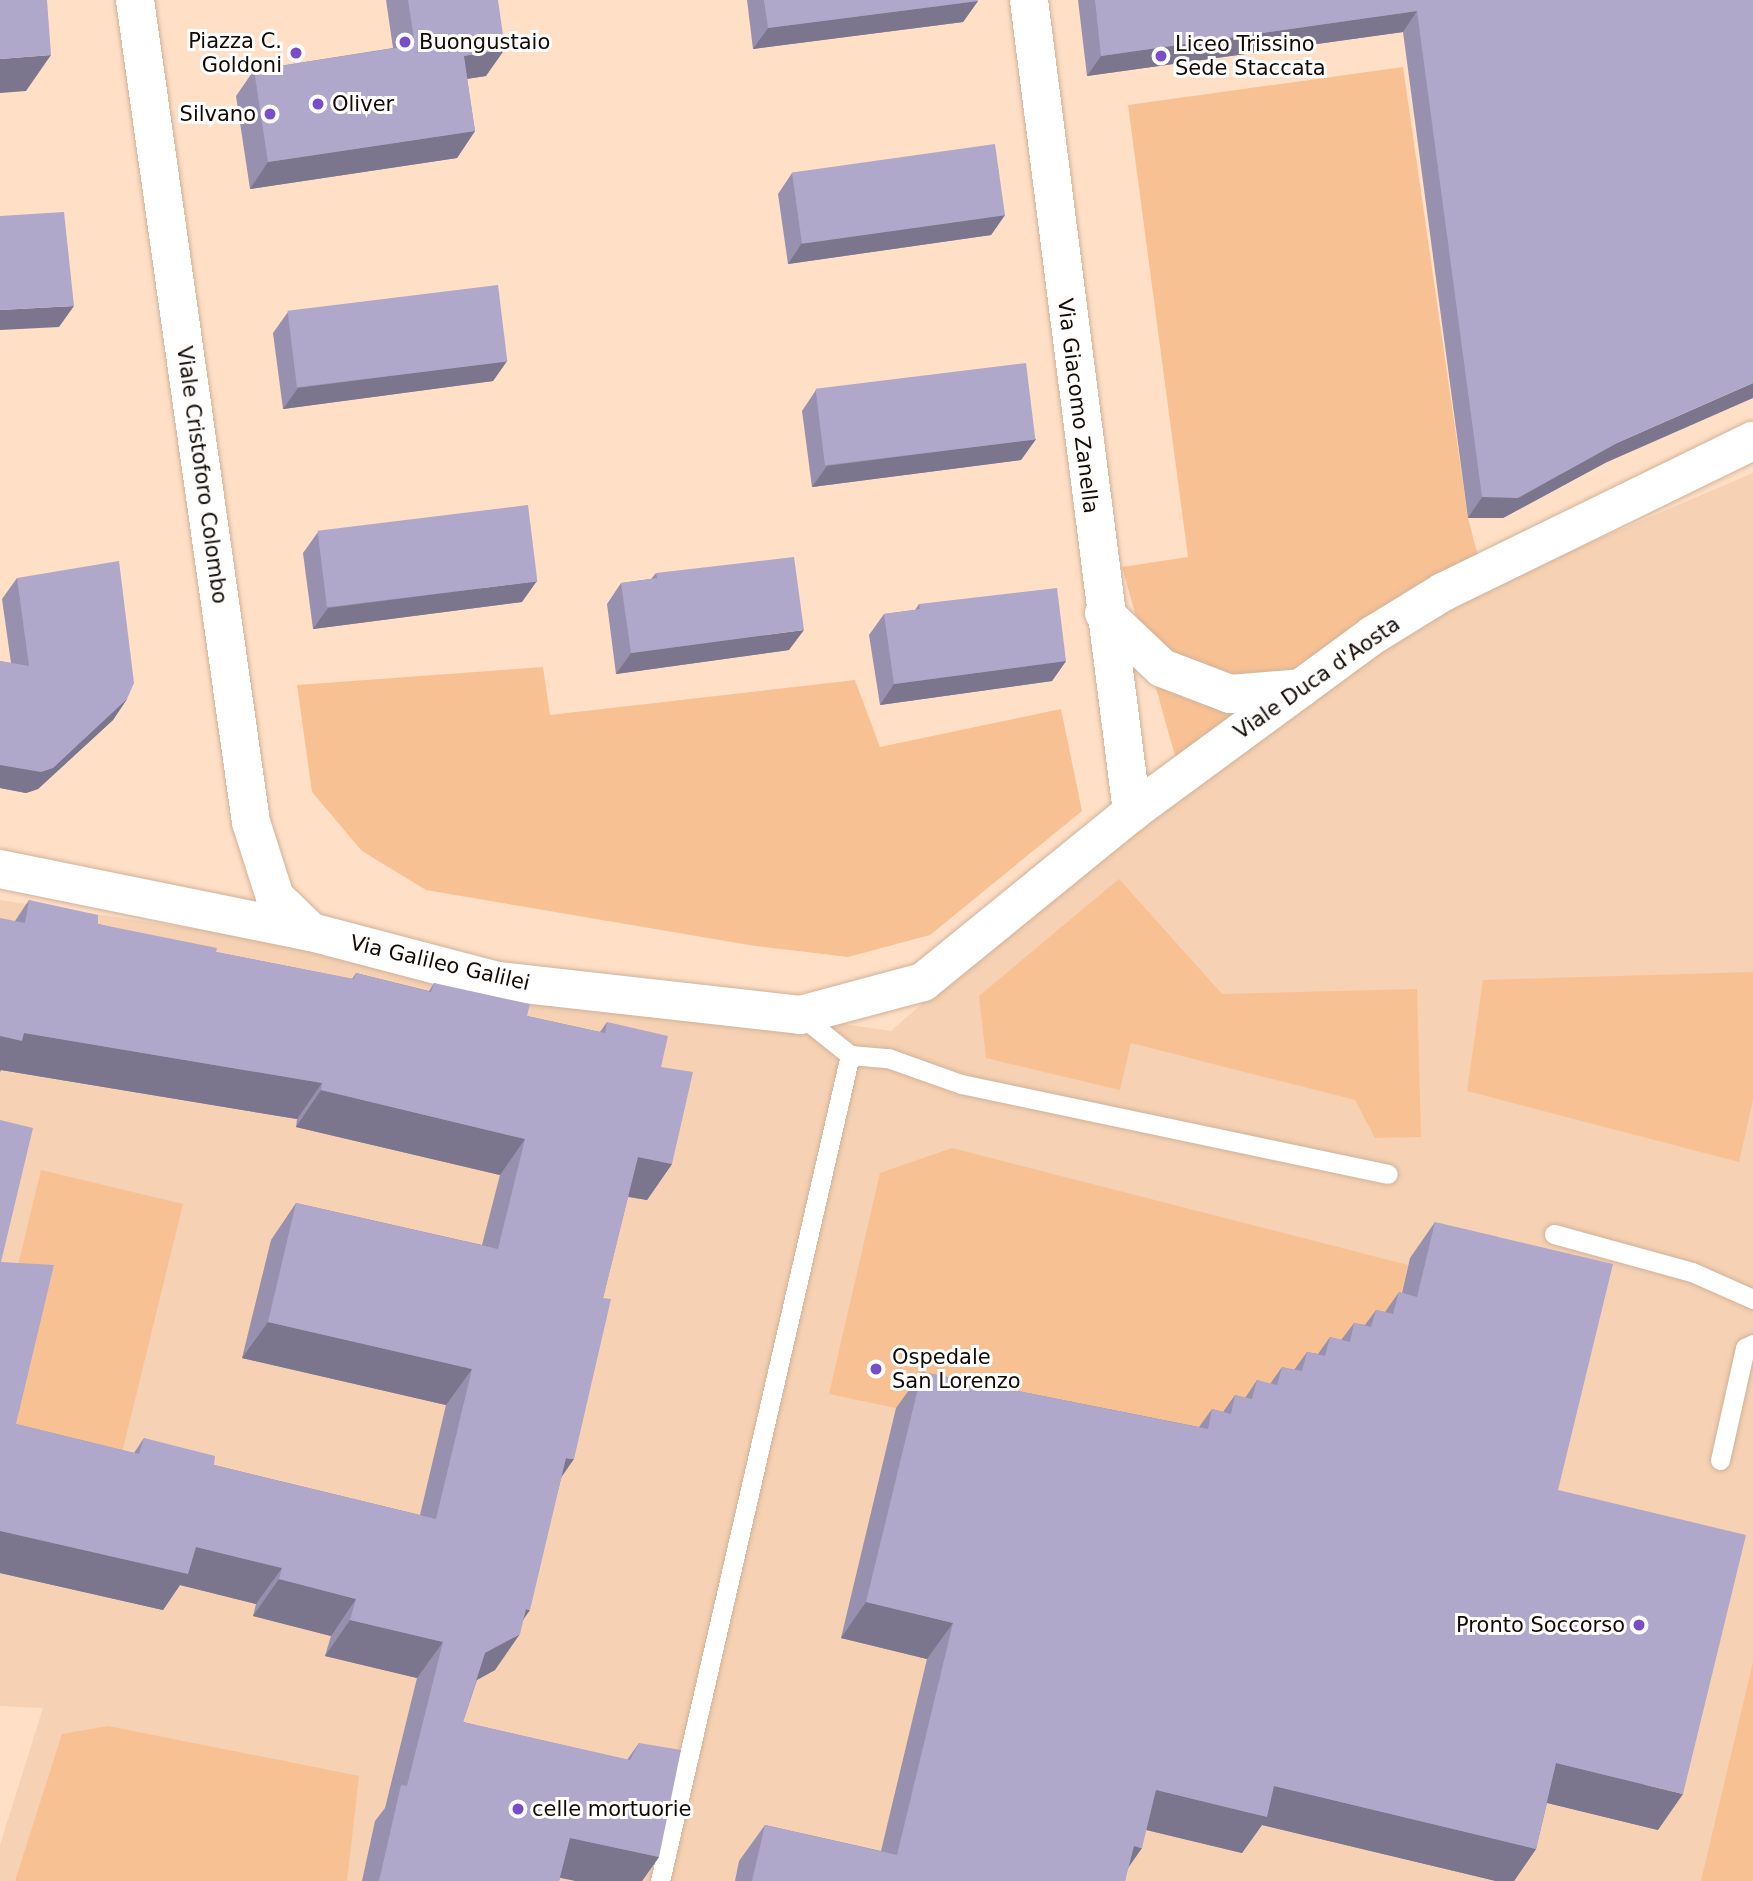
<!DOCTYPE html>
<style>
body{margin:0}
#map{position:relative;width:1753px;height:1881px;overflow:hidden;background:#ffdfc6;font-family:"DejaVu Sans",sans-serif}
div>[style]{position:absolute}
.built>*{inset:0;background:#f6d1b3}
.green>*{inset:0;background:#f8c194}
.roads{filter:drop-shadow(0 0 2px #d0b29a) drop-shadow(0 0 2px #d0b29a)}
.service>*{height:19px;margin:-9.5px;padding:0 9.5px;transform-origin:9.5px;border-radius:9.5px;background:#fff}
.minor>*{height:38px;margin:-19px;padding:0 19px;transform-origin:19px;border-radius:19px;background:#fff}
.tertiary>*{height:38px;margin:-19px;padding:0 19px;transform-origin:19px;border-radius:19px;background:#fff}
.wall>*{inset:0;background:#9790ae}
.shaded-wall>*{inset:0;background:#7b768d}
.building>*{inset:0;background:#b0a8ca;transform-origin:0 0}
.dots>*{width:19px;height:19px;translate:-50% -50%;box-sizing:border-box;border:4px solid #fff;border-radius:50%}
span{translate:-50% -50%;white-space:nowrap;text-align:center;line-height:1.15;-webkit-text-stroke:6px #fff;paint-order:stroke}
.poi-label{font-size:21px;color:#140a03}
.right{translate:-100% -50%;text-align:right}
.left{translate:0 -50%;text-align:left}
.street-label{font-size:21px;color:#140a03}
</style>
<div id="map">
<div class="built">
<i style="clip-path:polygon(1753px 473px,1753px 1881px,0 1881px,0 1845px,43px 1708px,0 1706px,0 900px,891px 1031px,992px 942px,1177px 763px,1486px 587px)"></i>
</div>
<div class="green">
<i style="clip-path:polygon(1403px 67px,1468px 518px,1486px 587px,1177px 763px,1122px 567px,1188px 557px,1128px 105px)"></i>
<i style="clip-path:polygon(543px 667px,550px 715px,855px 680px,880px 747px,1061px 709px,1082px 811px,930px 935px,848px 957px,755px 946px,426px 890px,362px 851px,312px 792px,297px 685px)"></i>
<i style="clip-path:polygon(1119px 879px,1222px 994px,1417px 989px,1421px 1137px,1375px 1138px,1355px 1100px,1131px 1043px,1120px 1090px,986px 1058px,979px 996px)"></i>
<i style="clip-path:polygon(1753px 972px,1753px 1100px,1739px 1162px,1467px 1091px,1483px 980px)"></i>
<i style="clip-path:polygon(952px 1148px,1408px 1265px,1392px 1333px,1227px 1435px,896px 1408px,829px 1394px,880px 1173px)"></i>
<i style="clip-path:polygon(41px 1170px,183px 1204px,118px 1469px,0 1441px,12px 1290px)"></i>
<i style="clip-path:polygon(1753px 1662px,1753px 1881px,1701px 1881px)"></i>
<i style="clip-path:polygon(108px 1726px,359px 1776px,347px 1881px,15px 1881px,62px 1734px)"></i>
</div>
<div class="roads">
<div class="service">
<i style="left:800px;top:1015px;width:64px;rotate:38.7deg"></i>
<i style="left:850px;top:1055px;width:38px;rotate:5deg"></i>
<i style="left:888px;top:1058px;width:77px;rotate:19.6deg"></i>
<i style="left:961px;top:1084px;width:436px;rotate:11.9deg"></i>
<i style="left:1554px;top:1234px;width:143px;rotate:15.4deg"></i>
<i style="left:1692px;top:1272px;width:67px;rotate:23.9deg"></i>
<i style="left:1720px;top:1460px;width:115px;rotate:-77.4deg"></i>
<i style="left:1745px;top:1348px;width:9px;rotate:-27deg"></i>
<i style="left:660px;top:1881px;width:848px;rotate:-77.05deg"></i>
</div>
<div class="minor">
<i style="left:1029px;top:0;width:819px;rotate:82.77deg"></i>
<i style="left:1104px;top:613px;width:80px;rotate:43.5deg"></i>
<i style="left:1162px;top:668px;width:73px;rotate:20.9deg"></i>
<i style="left:1230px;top:694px;width:71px;rotate:-4.8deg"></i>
<i style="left:0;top:869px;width:317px;rotate:11.5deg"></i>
</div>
<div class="tertiary">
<i style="left:135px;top:0;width:830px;rotate:81.97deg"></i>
<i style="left:251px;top:822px;width:79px;rotate:72.3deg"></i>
<i style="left:275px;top:897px;width:50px;rotate:44.2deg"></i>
<i style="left:311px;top:932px;width:193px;rotate:14.7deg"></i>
<i style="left:498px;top:981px;width:304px;rotate:6.4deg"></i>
<i style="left:800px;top:1015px;width:127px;rotate:-15deg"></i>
<i style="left:923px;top:982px;width:269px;rotate:-39.1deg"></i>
<i style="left:1132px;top:812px;width:299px;rotate:-36.3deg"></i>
<i style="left:1373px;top:635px;width:82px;rotate:-31.6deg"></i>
<i style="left:1443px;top:592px;width:345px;rotate:-26deg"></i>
</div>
</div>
<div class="wall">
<i style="clip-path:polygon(386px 0,498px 0,486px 76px,467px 79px,475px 131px,457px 158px,250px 189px,236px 96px,254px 70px,393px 48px)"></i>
<i style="clip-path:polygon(747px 0,977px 0,978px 1px,963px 22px,753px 49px)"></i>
<i style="clip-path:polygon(1078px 0,1753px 0,1605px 463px,1503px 518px,1468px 518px,1403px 32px,1087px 76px)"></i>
<i style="clip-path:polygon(792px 173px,1005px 215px,991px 235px,788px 264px,778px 194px)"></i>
<i style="clip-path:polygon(288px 312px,507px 361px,493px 381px,283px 409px,273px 333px)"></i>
<i style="clip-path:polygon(816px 390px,1036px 439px,1021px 460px,812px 487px,802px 411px)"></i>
<i style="clip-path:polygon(318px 532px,522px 602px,313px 629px,303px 553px)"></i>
<i style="clip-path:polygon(656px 573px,789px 650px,616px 674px,607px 604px,621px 583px,651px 579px)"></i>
<i style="clip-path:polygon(17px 578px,127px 699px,113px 720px,38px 789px,26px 793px,0 788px,0 661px,11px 663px,2px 599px)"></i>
<i style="clip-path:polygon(919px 604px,1066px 661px,1052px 681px,880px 705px,869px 635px,884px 614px,915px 610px)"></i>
<i style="clip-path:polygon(29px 900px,98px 924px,216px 952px,352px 979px,356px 973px,429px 991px,434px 983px,527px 1016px,600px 1032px,607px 1022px,661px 1067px,672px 1164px,647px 1200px,628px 1197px,603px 1298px,562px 1475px,524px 1619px,495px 1670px,477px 1680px,463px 1722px,627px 1760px,639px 1743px,659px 1857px,642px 1881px,576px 1881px,560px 1878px,559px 1881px,362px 1881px,375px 1821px,385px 1808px,417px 1678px,325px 1656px,331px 1636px,253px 1616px,256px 1604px,180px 1585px,163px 1610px,0 1573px,1px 1262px,16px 1424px,134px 1453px,144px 1438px,214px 1465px,420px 1515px,446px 1405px,242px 1358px,271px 1240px,296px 1203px,482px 1245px,500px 1175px,296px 1127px,297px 1119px,1px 1070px,15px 921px)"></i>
<i style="clip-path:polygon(1435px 1222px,1558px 1490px,1658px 1830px,1547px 1803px,1536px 1849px,1514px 1881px,1496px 1881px,1262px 1825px,1242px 1853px,1146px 1830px,1128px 1867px,1125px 1881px,735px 1881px,739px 1861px,765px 1825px,881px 1851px,927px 1659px,841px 1638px,896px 1408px,922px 1372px,1199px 1427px,1212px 1409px,1223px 1412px,1235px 1395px,1245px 1398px,1257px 1380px,1270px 1384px,1282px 1367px,1294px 1370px,1307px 1352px,1318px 1354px,1330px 1337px,1341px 1340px,1354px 1323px,1365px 1325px,1376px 1310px,1385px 1312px,1399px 1292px,1402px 1293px,1410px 1258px)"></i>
</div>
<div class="shaded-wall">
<i style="clip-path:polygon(978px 1px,963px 22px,753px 49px,768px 28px)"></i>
<i style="clip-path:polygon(1417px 11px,1403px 32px,1087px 76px,1101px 56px)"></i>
<i style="clip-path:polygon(505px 49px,486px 76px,445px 82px,464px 56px)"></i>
<i style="clip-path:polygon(51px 55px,26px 91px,0 93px,0 59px)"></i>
<i style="clip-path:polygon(475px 131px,457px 158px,250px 189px,268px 162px)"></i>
<i style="clip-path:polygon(1005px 215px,991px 235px,788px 264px,802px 243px)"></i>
<i style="clip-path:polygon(74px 306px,59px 327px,0 330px,0 310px)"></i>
<i style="clip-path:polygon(507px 361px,493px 381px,283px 409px,298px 388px)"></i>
<i style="clip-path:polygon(1753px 383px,1753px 398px,1605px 463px,1503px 518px,1468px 518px,1482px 497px,1619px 442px)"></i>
<i style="clip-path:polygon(1036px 439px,1021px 460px,812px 487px,827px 466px)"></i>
<i style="clip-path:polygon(537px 581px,522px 602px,313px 629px,328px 608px)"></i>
<i style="clip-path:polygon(804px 630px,789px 650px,616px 674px,631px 653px)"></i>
<i style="clip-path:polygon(1066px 661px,1052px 681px,880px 705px,894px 684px)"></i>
<i style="clip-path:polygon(127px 699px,113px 720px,38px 789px,26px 793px,0 788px,0 765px)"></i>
<i style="clip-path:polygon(24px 1033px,322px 1083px,297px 1119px,1px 1070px,0 1072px,0 1036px)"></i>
<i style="clip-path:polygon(321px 1090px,525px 1139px,500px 1175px,296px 1127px)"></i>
<i style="clip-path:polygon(638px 1157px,672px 1164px,647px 1200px,613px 1194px)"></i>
<i style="clip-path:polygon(268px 1322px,472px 1369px,446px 1405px,242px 1358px)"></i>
<i style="clip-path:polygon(566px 1458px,574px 1459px,549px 1495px)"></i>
<i style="clip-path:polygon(0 1531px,196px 1547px,282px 1568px,256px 1604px,180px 1585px,163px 1610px,0 1573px)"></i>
<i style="clip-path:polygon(279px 1579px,356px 1599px,331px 1636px,253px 1616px)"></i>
<i style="clip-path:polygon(866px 1602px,953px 1623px,927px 1659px,841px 1638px)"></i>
<i style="clip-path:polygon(526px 1609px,530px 1610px,509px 1640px,520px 1634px,495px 1670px,460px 1689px,485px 1653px)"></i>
<i style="clip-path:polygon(350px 1620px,443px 1642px,417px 1678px,325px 1656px)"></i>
<i style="clip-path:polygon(1556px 1763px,1683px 1794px,1658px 1830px,1531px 1799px)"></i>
<i style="clip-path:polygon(1274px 1786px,1536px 1849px,1514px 1881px,1496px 1881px,1262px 1825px,1242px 1853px,1130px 1826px,1156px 1790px)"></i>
<i style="clip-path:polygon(570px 1838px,659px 1857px,642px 1881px,576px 1881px,544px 1874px)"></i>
<i style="clip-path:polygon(1134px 1846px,1142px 1848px,1119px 1881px)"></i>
</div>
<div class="building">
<i style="clip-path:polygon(0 0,47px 0,51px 55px,0 59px)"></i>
<i style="clip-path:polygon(408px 0,498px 0,505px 49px,464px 56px,475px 131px,268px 162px,254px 70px,415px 45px)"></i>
<i style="clip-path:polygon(764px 0,977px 0,978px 1px,768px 28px)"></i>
<i style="clip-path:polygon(1095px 0,1753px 0,1753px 383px,1619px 442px,1518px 498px,1482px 497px,1417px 11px,1101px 56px)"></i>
<i style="left:995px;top:144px;width:72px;height:205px;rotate:82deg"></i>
<i style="clip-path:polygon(64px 212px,74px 306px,0 310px,0 216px)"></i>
<i style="left:498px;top:285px;width:77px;height:212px;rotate:83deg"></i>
<i style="left:1026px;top:363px;width:77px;height:212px;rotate:83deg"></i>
<i style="left:528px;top:505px;width:77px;height:212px;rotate:83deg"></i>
<i style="clip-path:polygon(794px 557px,804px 630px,631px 653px,621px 583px,657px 578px,656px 573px)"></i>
<i style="clip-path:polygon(119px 561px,134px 683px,127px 699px,53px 768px,41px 772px,0 765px,0 661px,29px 666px,17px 578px)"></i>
<i style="clip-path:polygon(1057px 588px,1066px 661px,894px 684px,884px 614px,920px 609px,919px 604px)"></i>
<i style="clip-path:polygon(29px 900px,98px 915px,98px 924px,217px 948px,216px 952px,354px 979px,356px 973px,431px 992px,434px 983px,530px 1004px,527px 1016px,605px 1033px,607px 1022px,668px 1036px,661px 1067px,693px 1072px,672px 1164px,638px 1157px,603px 1298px,611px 1299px,574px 1459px,566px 1458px,530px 1610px,526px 1609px,520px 1634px,485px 1653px,463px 1722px,630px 1760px,639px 1743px,681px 1750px,659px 1857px,570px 1838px,559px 1881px,379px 1881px,401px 1785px,407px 1786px,443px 1642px,350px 1620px,356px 1599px,279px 1579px,282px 1568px,196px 1547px,188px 1574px,0 1531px,0 1120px,33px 1128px,1px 1262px,54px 1265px,16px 1424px,139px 1454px,144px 1438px,215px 1456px,214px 1465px,436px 1519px,472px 1369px,268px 1322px,296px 1203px,498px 1249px,525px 1139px,321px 1090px,322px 1083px,24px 1033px,22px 1041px,0 1036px,0 918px,25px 923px)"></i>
<i style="clip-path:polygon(1435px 1222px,1613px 1264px,1558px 1490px,1746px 1535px,1683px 1794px,1556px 1763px,1536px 1849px,1274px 1786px,1267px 1817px,1156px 1790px,1142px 1848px,1134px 1846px,1125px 1881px,752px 1881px,765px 1825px,897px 1855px,953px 1623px,866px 1602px,922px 1372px,1208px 1429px,1212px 1409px,1231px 1414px,1235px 1395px,1252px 1399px,1257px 1380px,1277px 1385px,1282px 1367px,1302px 1371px,1307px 1352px,1325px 1356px,1330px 1337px,1350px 1342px,1354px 1323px,1371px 1327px,1376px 1310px,1393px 1314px,1399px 1292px,1417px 1297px)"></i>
</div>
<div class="dots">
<i style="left:405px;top:42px;background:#784dc5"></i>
<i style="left:296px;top:53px;background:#784dc5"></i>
<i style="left:1161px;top:56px;background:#784dc5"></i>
<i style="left:318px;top:104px;background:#784dc5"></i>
<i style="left:270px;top:114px;background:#784dc5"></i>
<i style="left:876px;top:1369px;background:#784dc5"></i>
<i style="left:1639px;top:1625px;background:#784dc5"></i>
<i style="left:518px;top:1809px;background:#784dc5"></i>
</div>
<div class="poi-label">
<span class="right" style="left:282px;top:53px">Piazza C.<br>Goldoni</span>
<span class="left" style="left:419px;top:42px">Buongustaio</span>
<span class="left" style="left:1175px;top:56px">Liceo Trissino<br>Sede Staccata</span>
<span class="left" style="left:332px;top:104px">Oliver</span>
<span class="right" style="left:256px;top:114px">Silvano</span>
<span class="left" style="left:892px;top:1369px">Ospedale<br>San Lorenzo</span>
<span class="right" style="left:1625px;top:1625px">Pronto Soccorso</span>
<span class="left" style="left:532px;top:1809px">celle mortuorie</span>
</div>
<div class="street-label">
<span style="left:1078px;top:406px;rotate:83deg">Via Giacomo Zanella</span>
<span style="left:202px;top:475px;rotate:82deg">Viale Cristoforo Colombo</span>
<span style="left:1317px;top:678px;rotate:-35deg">Viale Duca d'Aosta</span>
<span style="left:440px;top:963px;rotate:13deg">Via Galileo Galilei</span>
</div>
</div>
